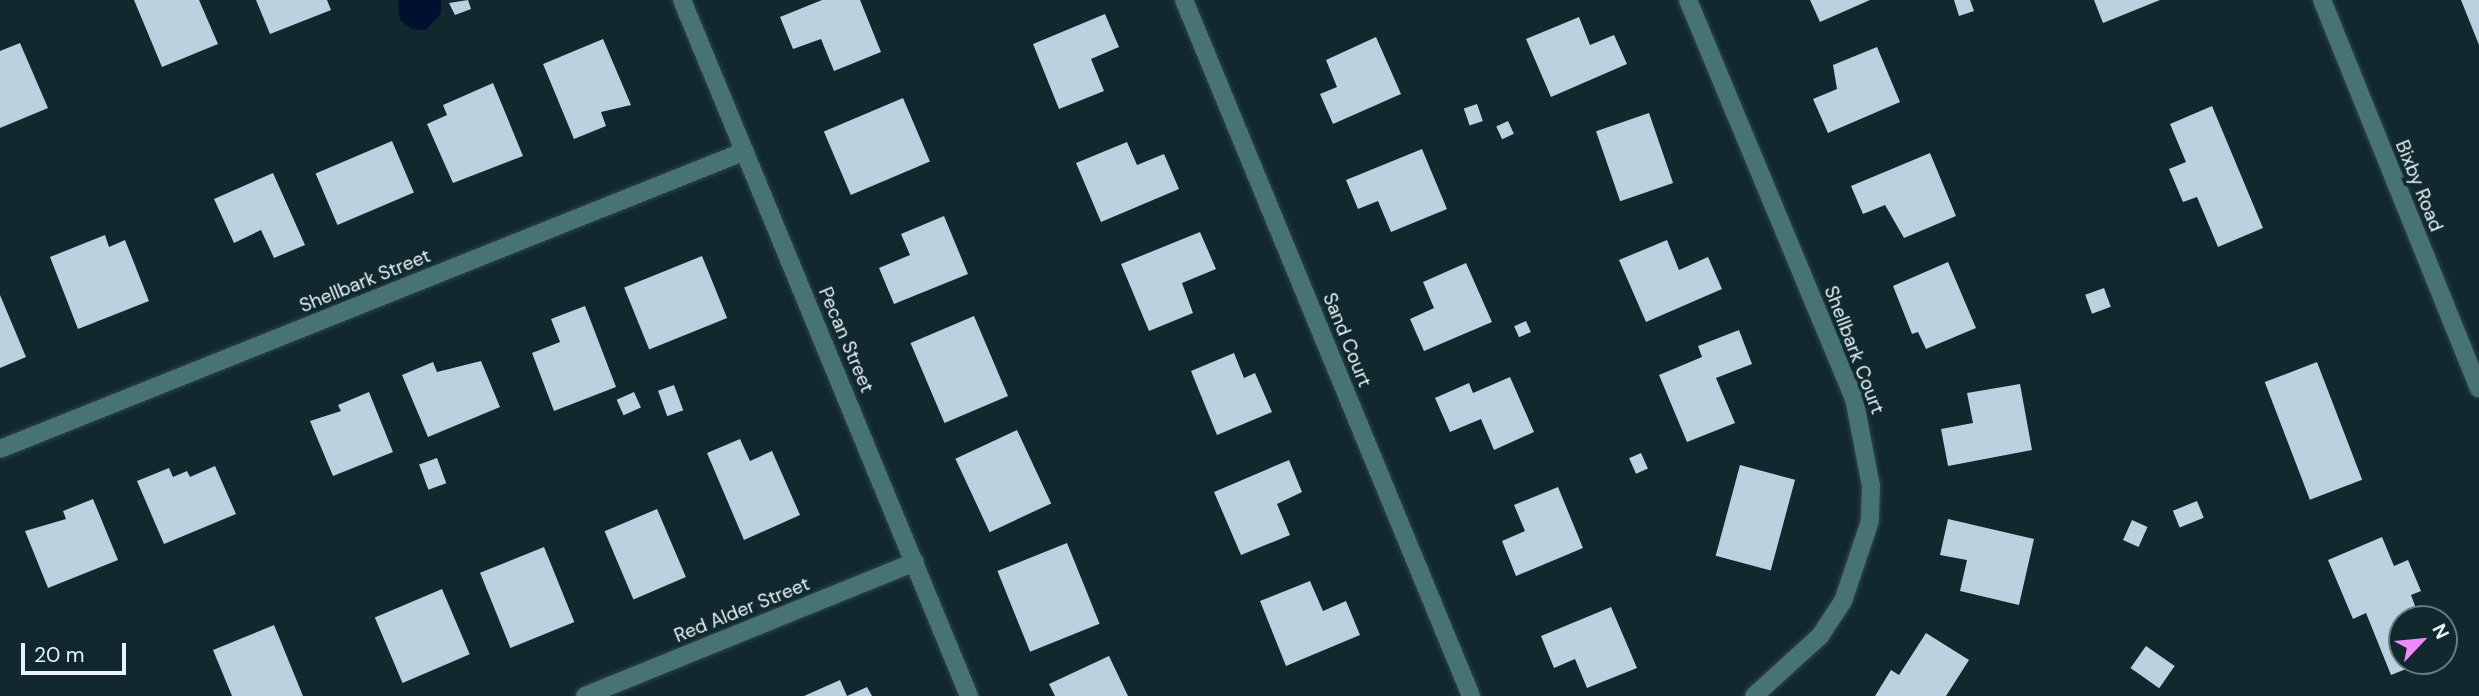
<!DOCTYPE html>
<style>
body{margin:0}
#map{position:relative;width:2479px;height:696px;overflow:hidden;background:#11282e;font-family:"DM Sans",sans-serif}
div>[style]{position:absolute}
.water>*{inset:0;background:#00102f}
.building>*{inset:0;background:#bbd1df;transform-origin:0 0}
.roads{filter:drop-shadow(0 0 2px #2f454a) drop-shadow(0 0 2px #2f454a)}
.minor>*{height:18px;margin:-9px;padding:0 9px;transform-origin:9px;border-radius:9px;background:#477472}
span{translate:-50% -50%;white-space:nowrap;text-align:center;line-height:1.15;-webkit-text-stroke:7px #11282e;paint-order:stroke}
.street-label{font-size:19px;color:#e7f5f8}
.north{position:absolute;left:2388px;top:605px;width:70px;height:70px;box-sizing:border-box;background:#11282e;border:2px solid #677a7f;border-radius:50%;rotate:64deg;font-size:19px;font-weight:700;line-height:28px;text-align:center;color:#e7f5f8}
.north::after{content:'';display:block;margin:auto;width:24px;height:32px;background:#ee8bf8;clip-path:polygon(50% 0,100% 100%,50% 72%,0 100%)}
.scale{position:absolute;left:21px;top:643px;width:105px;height:32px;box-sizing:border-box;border:4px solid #e7f5f8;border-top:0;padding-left:9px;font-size:21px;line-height:24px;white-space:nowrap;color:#e7f5f8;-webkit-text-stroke:5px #11282e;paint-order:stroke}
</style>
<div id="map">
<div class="water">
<i style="clip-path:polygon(398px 0,441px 0,441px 13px,426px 30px,412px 29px,400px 20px)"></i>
</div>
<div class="building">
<i style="clip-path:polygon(134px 0,199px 0,218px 44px,162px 67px)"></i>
<i style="clip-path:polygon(256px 0,327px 0,331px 10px,270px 34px)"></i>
<i style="clip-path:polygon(468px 0,471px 9px,455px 15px,449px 3px)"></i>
<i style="clip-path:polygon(822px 0,860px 0,881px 52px,834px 71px,821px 39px,793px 49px,780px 17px)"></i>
<i style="clip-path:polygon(1810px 0,1870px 0,1820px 22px)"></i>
<i style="clip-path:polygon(1954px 0,1970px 0,1974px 11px,1959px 16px)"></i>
<i style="clip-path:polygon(2094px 0,2160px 0,2103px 23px)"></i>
<i style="clip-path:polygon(2461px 0,2479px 0,2479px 45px)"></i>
<i style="clip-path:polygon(1105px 14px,1119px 47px,1091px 59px,1104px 91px,1059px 109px,1033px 44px)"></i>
<i style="clip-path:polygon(1579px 17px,1590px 45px,1614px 35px,1627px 64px,1551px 97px,1526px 39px)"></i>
<i style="clip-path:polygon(1376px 37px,1401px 94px,1333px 124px,1320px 94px,1337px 87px,1326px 60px)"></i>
<i style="clip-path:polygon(603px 39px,631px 105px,601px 112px,606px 126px,574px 139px,543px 64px)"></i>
<i style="clip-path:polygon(20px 43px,48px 108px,0 128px,0 51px)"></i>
<i style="clip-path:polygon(1877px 47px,1900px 102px,1828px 133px,1813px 99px,1837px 89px,1833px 65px)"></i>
<i style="clip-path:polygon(493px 83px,523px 156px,453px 183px,427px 124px,447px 115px,443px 105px)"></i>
<i style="left:903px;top:98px;width:69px;height:86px;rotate:67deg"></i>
<i style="left:1477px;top:104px;width:18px;height:14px;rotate:71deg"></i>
<i style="clip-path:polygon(2212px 106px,2263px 228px,2218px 247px,2197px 197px,2183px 202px,2169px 169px,2186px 162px,2170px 124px)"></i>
<i style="left:1649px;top:113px;width:74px;height:56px;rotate:71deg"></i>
<i style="left:1508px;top:121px;width:14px;height:13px;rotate:65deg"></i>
<i style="left:392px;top:141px;width:56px;height:83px;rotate:67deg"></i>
<i style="clip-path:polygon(1127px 142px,1137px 165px,1164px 154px,1179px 189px,1101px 222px,1076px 163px)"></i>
<i style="clip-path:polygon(1422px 149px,1447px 209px,1391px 232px,1378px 201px,1358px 209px,1346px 180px)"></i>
<i style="clip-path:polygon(1930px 153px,1956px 216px,1904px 238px,1885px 205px,1863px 214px,1851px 186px)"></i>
<i style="clip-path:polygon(273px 173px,305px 245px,274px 258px,261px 230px,234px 243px,214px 199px)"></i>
<i style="clip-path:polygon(944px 216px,968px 274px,894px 304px,879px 268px,910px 255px,901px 234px)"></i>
<i style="clip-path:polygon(1200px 232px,1216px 269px,1182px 283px,1193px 313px,1149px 331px,1121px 264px)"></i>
<i style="clip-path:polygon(105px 235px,109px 247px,125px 240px,149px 301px,78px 329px,50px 257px)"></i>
<i style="clip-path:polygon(1667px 240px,1679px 270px,1708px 257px,1722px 289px,1646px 322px,1619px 260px)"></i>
<i style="left:702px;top:256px;width:67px;height:84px;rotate:68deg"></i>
<i style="clip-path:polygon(1948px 262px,1976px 328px,1926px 349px,1918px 332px,1912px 334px,1893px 286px)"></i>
<i style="clip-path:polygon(1466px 263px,1492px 322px,1424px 351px,1410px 319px,1434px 308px,1423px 282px)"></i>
<i style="left:2104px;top:288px;width:20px;height:20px;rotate:70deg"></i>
<i style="clip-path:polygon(0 295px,26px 357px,0 368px)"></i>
<i style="clip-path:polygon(585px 306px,616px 387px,554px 411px,532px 353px,560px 342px,551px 319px)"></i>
<i style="left:974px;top:316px;width:87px;height:69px;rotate:67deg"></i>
<i style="left:1526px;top:321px;width:12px;height:13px;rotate:66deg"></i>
<i style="clip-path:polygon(1739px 330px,1752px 364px,1716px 378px,1735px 423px,1687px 442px,1659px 375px,1702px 357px,1698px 346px)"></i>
<i style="clip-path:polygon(1234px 353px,1244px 378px,1255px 373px,1272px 412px,1217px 435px,1191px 371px)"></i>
<i style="clip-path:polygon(481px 361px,500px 407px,428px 437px,402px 375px,433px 362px,437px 372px)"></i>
<i style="left:2317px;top:362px;width:126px;height:56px;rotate:69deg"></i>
<i style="clip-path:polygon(1510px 377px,1534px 432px,1494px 450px,1481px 419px,1450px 432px,1435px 398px,1469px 383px,1473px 393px)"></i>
<i style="clip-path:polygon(2020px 384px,2032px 450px,1948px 466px,1941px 429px,1973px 423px,1967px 393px)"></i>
<i style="left:674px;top:385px;width:27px;height:17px;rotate:70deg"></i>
<i style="clip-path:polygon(369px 392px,393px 452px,333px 476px,310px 421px,341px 411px,338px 405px)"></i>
<i style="left:634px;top:392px;width:17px;height:19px;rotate:66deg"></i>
<i style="left:1017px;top:430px;width:81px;height:68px;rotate:65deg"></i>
<i style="clip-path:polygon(740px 439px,750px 461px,772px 451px,800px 515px,744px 540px,707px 453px)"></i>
<i style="left:1641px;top:453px;width:17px;height:13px;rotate:66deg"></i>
<i style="left:437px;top:458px;width:27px;height:19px;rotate:70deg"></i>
<i style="clip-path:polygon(1289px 460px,1302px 492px,1277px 504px,1290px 535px,1241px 555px,1214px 492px)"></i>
<i style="left:1740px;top:465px;width:57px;height:94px;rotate:15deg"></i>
<i style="clip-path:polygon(215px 466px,236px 514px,164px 544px,137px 481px,169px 468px,173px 477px,187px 471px,190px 477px)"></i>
<i style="clip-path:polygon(1558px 487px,1583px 548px,1516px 576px,1502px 541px,1525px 531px,1514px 505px)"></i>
<i style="clip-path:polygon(93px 499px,118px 560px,48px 588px,25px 531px,66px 519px,63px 511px)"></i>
<i style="left:2197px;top:501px;width:18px;height:26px;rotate:68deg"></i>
<i style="left:657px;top:509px;width:74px;height:57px;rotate:67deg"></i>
<i style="clip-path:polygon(1948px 519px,2034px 539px,2019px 605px,1960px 591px,1967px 560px,1940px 555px)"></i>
<i style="left:2132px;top:520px;width:17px;height:22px;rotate:24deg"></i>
<i style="clip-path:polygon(2382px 537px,2394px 566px,2408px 560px,2421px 591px,2411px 595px,2420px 619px,2402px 619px,2402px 661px,2426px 661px,2391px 675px,2366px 613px,2353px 619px,2328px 560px)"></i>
<i style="left:1067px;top:543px;width:87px;height:75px;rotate:68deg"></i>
<i style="left:544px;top:547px;width:81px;height:69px;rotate:68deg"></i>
<i style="clip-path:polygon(1310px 581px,1323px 611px,1346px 601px,1360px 635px,1286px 666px,1260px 601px)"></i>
<i style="left:442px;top:589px;width:71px;height:73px;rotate:67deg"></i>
<i style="clip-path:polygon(1611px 607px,1637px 668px,1587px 688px,1575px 659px,1554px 668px,1541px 636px)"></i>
<i style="clip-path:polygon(274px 625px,303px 696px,232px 696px,213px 650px)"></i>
<i style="clip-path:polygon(1926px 633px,1969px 660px,1946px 696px,1875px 696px,1891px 670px,1899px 675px)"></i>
<i style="left:2146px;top:646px;width:35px;height:27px;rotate:35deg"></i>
<i style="clip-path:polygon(1109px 656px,1128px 696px,1055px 696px,1049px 684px)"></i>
<i style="clip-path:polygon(840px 680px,847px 696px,867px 687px,872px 696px,804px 696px)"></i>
</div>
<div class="roads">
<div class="minor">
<i style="left:682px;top:0;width:753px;rotate:67.59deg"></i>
<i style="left:1184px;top:0;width:753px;rotate:67.59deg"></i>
<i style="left:1688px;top:0;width:431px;rotate:67.4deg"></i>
<i style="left:1854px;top:398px;width:90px;rotate:79.1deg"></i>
<i style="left:1871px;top:486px;width:35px;rotate:92deg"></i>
<i style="left:1870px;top:521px;width:84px;rotate:108.6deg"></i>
<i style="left:1843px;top:601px;width:42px;rotate:123.3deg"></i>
<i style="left:1820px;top:636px;width:89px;rotate:137.7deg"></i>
<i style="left:2322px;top:0;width:419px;rotate:68deg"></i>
<i style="left:0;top:449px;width:802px;rotate:-21.8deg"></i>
<i style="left:585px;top:696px;width:356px;rotate:-22.1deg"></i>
</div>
</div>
<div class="street-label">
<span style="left:2419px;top:186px;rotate:68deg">Bixby Road</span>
<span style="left:365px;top:281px;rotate:-22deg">Shellbark Street</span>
<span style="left:846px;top:340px;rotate:67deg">Pecan Street</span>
<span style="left:1347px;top:340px;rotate:68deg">Sand Court</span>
<span style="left:1854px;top:350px;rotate:69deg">Shellbark Court</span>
<span style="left:742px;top:610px;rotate:-22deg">Red Alder Street</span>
</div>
<div class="north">N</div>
<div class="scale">20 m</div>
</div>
